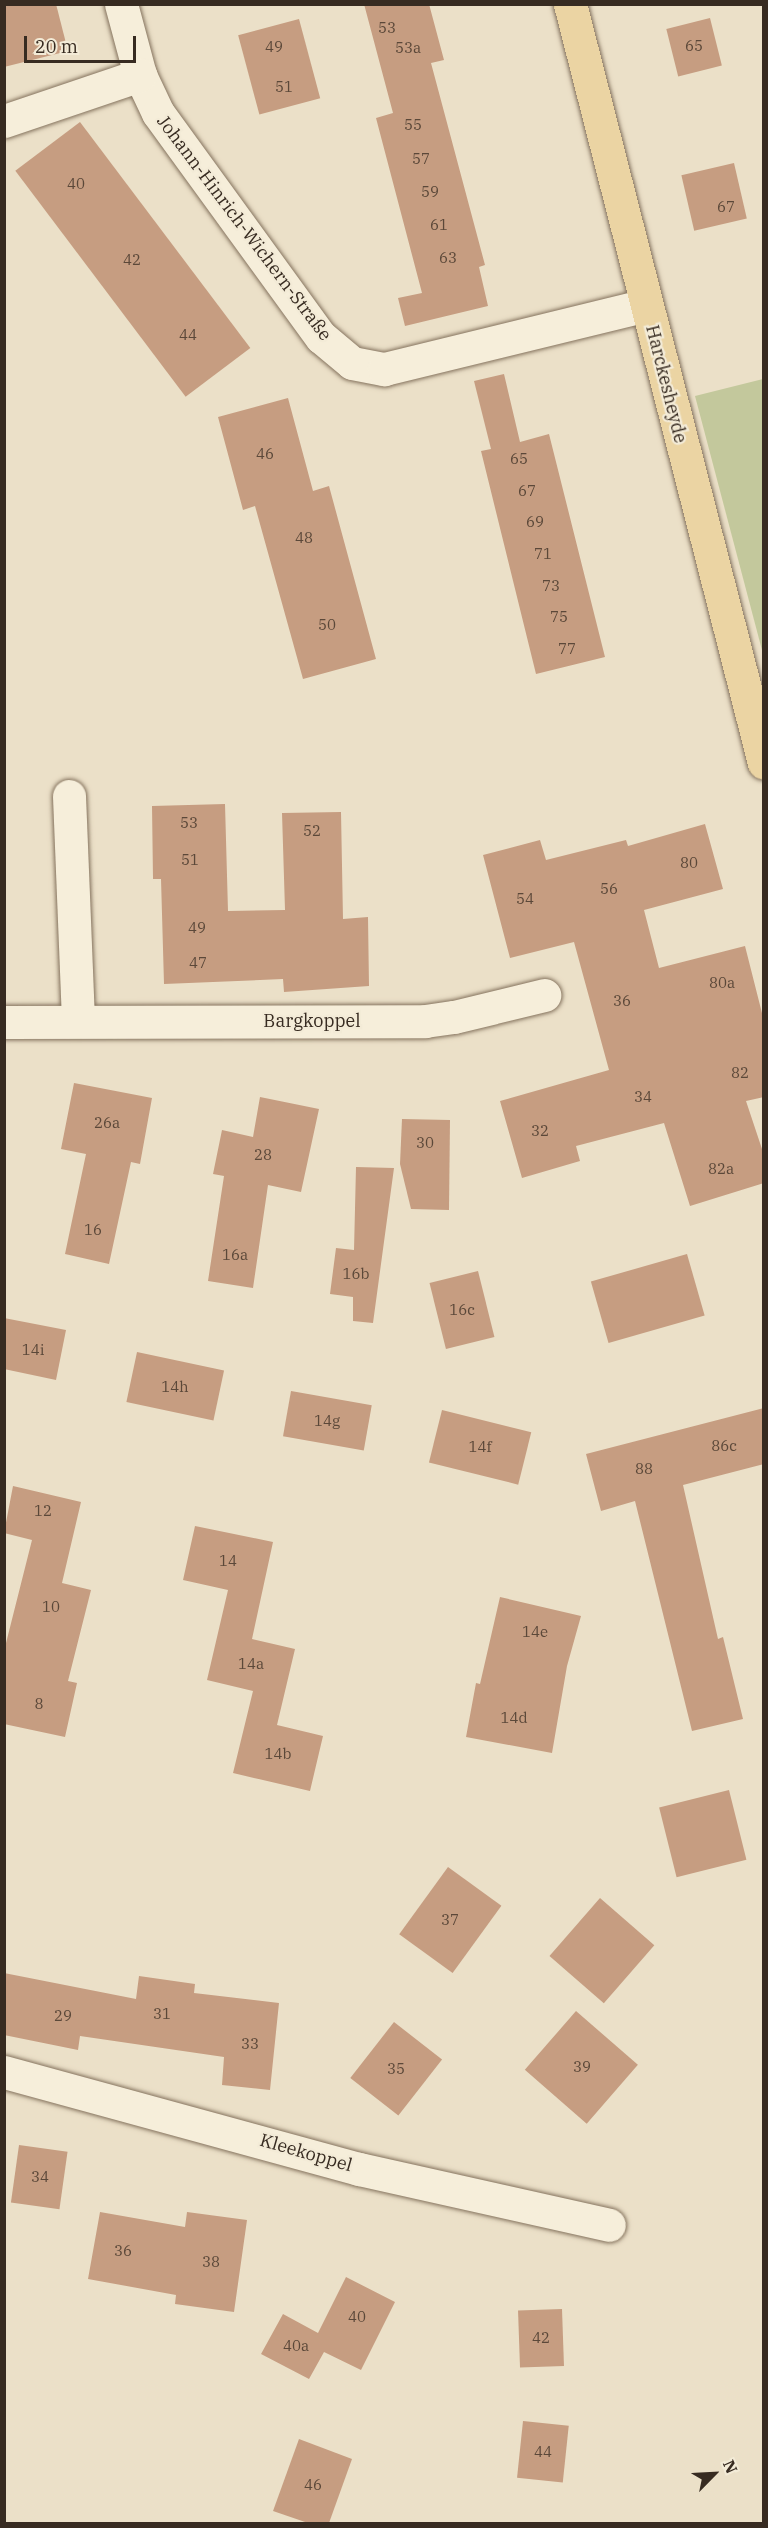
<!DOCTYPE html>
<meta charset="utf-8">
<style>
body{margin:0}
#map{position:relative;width:768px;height:2528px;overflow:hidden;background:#ebe0c8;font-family:"IBM Plex Serif",serif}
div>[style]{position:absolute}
.green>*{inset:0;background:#c3c89c}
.building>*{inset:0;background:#c69d81;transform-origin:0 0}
.roads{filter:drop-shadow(0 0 2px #85735e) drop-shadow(0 0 2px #85735e)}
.minor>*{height:33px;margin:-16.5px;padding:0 16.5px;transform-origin:16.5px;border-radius:16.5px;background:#f6eeda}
.major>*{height:33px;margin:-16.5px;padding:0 16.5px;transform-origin:16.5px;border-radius:16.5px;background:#ebd4a3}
span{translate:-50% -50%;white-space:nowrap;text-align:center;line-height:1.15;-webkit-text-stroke:4.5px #f3ebd7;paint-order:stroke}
.number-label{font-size:15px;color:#5b4839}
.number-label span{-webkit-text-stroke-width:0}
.street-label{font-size:18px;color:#372b21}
.frame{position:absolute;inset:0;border:6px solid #372b21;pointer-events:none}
.north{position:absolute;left:684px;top:2444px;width:60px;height:60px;-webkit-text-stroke:4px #f3ebd7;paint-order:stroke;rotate:66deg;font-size:16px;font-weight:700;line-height:24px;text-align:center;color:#372b21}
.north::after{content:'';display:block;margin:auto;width:21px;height:27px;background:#372b21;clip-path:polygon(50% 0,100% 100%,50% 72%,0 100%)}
.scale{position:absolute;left:24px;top:36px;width:112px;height:27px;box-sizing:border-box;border:3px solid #372b21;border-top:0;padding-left:8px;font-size:18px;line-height:21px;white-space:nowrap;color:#372b21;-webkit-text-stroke:4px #f3ebd7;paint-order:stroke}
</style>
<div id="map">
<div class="green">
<i style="clip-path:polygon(763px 379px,764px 379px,763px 654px,695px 396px)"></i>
</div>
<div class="building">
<i style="clip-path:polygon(4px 4px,56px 4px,68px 51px,4px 67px)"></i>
<i style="clip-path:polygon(364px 4px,429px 4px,444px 60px,431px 63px,485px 265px,479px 267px,488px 306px,405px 326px,398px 298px,422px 293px,376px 118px,393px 113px)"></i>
<i style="left:710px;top:18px;width:49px;height:45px;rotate:76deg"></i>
<i style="left:299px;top:19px;width:82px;height:63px;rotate:75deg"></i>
<i style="left:80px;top:122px;width:283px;height:81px;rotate:53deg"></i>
<i style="left:734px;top:163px;width:57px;height:54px;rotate:77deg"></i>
<i style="clip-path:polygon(504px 374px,520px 442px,549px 434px,605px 657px,536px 674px,481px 451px,491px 449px,474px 381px)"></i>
<i style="clip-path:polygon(288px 398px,313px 491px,329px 486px,376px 659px,303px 679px,255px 506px,243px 510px,218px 417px)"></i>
<i style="clip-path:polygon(225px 804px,228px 911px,285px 910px,282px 813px,341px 812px,343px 919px,368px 917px,369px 986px,284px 992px,283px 979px,164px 984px,161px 879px,153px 879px,152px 806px)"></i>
<i style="clip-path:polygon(705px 824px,723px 889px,644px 910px,659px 968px,745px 946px,764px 1021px,764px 1097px,746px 1101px,764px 1155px,764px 1183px,690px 1206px,664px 1123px,576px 1146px,580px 1161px,522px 1178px,500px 1101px,609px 1070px,574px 942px,510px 958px,483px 855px,540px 840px,546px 860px,626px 840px,628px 846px)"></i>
<i style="clip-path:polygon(74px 1083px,152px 1098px,140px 1164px,131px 1162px,109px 1264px,65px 1254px,86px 1154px,61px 1149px)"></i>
<i style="clip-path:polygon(260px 1097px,319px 1109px,301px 1192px,268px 1185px,253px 1288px,208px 1281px,224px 1176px,213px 1174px,222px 1130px,253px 1137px)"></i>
<i style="clip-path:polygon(402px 1119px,450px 1120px,449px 1210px,411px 1209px,400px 1164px)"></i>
<i style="clip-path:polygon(356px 1167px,394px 1168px,373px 1323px,353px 1321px,353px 1297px,330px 1294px,336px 1248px,354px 1250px)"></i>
<i style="left:687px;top:1254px;width:64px;height:100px;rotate:74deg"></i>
<i style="left:478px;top:1271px;width:68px;height:50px;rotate:76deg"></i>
<i style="clip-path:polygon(4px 1318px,66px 1330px,56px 1380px,4px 1369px)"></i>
<i style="left:137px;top:1352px;width:89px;height:51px;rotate:12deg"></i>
<i style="left:291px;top:1391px;width:82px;height:46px;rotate:10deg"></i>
<i style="clip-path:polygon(764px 1408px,764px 1464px,683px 1485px,718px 1639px,723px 1637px,743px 1719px,692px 1731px,635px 1501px,601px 1511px,586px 1454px)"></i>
<i style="left:442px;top:1410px;width:92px;height:54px;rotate:14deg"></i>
<i style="clip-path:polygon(13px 1486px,81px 1502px,62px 1583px,91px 1590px,68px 1681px,77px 1683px,65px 1737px,4px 1724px,4px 1651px,32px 1540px,4px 1533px)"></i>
<i style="clip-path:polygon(195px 1526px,273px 1542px,252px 1639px,295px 1649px,277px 1725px,323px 1736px,310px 1791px,233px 1773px,253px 1691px,207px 1680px,228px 1590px,183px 1580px)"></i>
<i style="clip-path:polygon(500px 1597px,581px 1616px,567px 1666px,552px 1753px,466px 1737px,476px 1683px,480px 1684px)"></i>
<i style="left:729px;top:1790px;width:72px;height:72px;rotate:76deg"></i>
<i style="left:448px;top:1867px;width:66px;height:83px;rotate:36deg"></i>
<i style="left:600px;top:1898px;width:72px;height:77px;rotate:41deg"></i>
<i style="clip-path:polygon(4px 1973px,136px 1999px,139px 1976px,195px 1984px,194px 1993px,279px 2003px,270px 2090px,222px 2085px,224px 2057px,80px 2036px,78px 2050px,4px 2035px)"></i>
<i style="left:576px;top:2011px;width:82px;height:78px;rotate:41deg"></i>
<i style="left:394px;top:2022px;width:61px;height:71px;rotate:38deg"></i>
<i style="left:19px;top:2145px;width:49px;height:58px;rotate:8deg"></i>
<i style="clip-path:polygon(100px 2212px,185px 2227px,187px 2212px,247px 2220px,234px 2312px,175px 2304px,176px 2295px,88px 2279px)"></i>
<i style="clip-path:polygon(346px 2277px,395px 2302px,361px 2370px,324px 2352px,309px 2379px,261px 2354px,283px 2314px,318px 2333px)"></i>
<i style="left:562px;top:2309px;width:57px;height:44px;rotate:88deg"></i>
<i style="left:523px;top:2421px;width:46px;height:57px;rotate:6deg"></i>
<i style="clip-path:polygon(299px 2439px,352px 2459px,329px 2523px,308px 2523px,273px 2511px)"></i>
</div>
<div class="roads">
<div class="minor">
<i style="left:121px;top:4px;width:73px;rotate:75deg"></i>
<i style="left:140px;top:75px;width:42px;rotate:64.7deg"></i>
<i style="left:158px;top:113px;width:277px;rotate:54deg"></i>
<i style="left:321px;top:337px;width:40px;rotate:40deg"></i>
<i style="left:352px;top:363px;width:33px;rotate:11deg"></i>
<i style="left:384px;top:369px;width:270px;rotate:-13.7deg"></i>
<i style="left:4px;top:121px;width:144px;rotate:-18.7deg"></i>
<i style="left:69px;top:796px;width:225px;rotate:87.7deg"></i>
<i style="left:4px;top:1022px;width:421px;rotate:-0.1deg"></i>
<i style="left:425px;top:1021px;width:29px;rotate:-8deg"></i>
<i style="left:454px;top:1017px;width:93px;rotate:-13.7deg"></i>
<i style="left:4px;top:2072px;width:368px;rotate:15.3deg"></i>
<i style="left:359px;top:2169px;width:256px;rotate:12.6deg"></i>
</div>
<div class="major">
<i style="left:570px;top:4px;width:783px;rotate:75.66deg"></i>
</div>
</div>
<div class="number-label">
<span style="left:387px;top:28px">53</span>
<span style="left:694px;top:46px">65</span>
<span style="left:274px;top:47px">49</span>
<span style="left:408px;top:48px">53a</span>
<span style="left:284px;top:87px">51</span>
<span style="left:413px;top:125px">55</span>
<span style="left:421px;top:159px">57</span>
<span style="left:76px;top:184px">40</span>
<span style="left:430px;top:192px">59</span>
<span style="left:726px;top:207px">67</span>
<span style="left:439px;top:225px">61</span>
<span style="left:448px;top:258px">63</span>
<span style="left:132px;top:260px">42</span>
<span style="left:188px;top:335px">44</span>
<span style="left:265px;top:454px">46</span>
<span style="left:519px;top:459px">65</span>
<span style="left:527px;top:491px">67</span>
<span style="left:535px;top:522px">69</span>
<span style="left:304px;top:538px">48</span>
<span style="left:543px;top:554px">71</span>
<span style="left:551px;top:586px">73</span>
<span style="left:559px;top:617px">75</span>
<span style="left:327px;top:625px">50</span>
<span style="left:567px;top:649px">77</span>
<span style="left:189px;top:823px">53</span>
<span style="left:312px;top:831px">52</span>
<span style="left:190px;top:860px">51</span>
<span style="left:689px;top:863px">80</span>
<span style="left:609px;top:889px">56</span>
<span style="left:525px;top:899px">54</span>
<span style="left:197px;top:928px">49</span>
<span style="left:198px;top:963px">47</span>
<span style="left:722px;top:983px">80a</span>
<span style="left:622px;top:1001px">36</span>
<span style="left:740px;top:1073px">82</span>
<span style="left:643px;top:1097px">34</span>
<span style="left:107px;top:1123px">26a</span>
<span style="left:540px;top:1131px">32</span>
<span style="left:425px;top:1143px">30</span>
<span style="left:263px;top:1155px">28</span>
<span style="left:721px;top:1169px">82a</span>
<span style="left:93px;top:1230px">16</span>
<span style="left:235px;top:1255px">16a</span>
<span style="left:356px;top:1274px">16b</span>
<span style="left:462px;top:1310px">16c</span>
<span style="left:33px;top:1350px">14i</span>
<span style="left:175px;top:1387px">14h</span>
<span style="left:327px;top:1421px">14g</span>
<span style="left:724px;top:1446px">86c</span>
<span style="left:480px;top:1447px">14f</span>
<span style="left:644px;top:1469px">88</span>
<span style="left:43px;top:1511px">12</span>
<span style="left:228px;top:1561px">14</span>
<span style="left:51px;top:1607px">10</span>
<span style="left:535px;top:1632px">14e</span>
<span style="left:251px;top:1664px">14a</span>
<span style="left:39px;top:1704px">8</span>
<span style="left:514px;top:1718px">14d</span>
<span style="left:278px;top:1754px">14b</span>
<span style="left:450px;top:1920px">37</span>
<span style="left:162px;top:2014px">31</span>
<span style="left:63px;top:2016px">29</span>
<span style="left:250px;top:2044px">33</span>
<span style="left:582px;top:2067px">39</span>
<span style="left:396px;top:2069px">35</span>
<span style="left:40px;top:2177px">34</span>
<span style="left:123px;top:2251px">36</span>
<span style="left:211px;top:2262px">38</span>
<span style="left:357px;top:2317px">40</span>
<span style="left:541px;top:2338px">42</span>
<span style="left:296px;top:2346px">40a</span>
<span style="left:543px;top:2452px">44</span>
<span style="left:313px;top:2485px">46</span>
</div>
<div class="street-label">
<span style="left:244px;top:228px;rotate:53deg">Johann-Hinrich-Wichern-Straße</span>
<span style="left:666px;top:384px;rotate:76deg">Harckesheyde</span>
<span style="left:312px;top:1021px">Bargkoppel</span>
<span style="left:306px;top:2153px;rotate:16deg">Kleekoppel</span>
</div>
<div class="frame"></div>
<div class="north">N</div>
<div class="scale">20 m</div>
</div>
